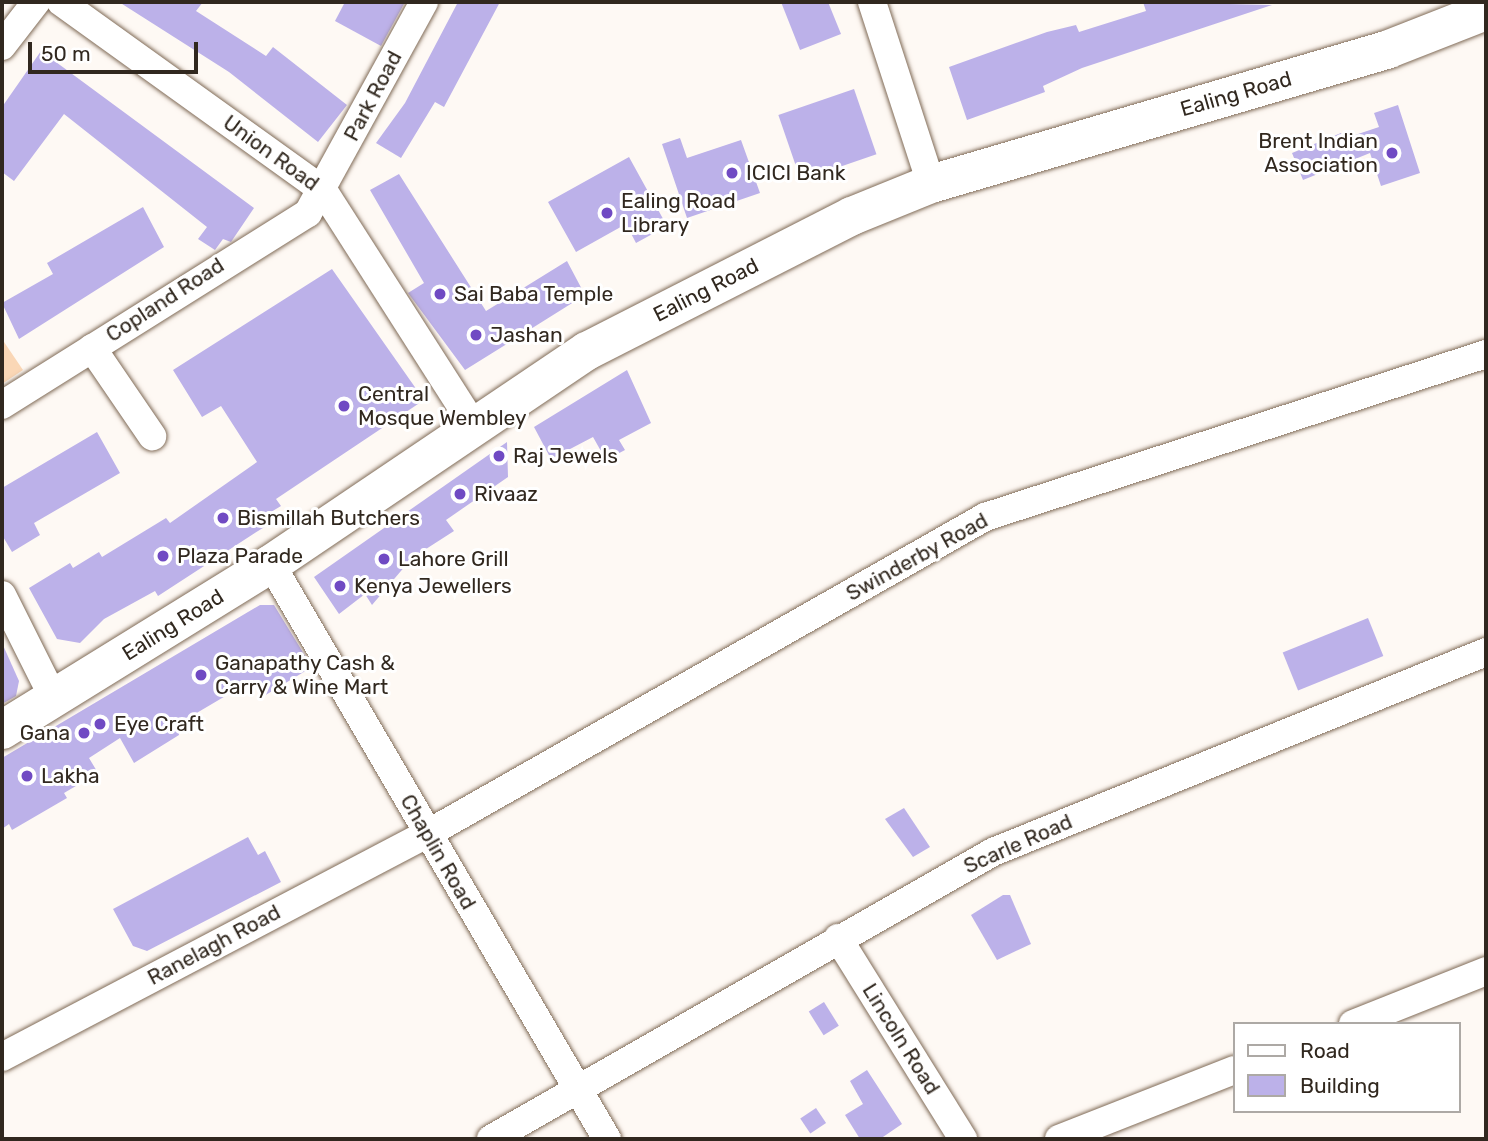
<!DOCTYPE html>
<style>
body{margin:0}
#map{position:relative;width:1488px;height:1141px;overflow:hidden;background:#fef9f4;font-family:Rubik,sans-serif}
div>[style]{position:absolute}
.green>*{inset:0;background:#fad7b6}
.building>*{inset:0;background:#bcb1e9;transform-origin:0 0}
.roads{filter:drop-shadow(0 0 2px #806b57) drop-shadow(0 0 2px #806b57)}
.street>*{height:28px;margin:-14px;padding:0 14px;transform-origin:14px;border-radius:14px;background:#fff}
.primary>*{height:38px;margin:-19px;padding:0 19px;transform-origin:19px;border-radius:19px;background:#fff}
.dots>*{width:19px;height:19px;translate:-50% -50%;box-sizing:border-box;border:4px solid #fff;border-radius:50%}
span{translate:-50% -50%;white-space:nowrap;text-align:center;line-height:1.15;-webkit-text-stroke:6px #fff;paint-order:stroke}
.street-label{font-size:21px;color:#31281f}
.poi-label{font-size:21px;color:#31281f}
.right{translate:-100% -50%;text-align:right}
.left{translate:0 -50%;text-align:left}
.frame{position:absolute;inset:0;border:4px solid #31281f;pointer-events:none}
.legend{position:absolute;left:1233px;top:1022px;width:228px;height:91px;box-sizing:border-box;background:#fff;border:2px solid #ada9a5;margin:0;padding:9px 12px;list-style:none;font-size:21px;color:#31281f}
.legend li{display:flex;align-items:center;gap:14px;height:35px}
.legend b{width:35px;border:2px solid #ada9a5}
.scale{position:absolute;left:28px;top:42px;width:170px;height:32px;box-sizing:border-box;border:4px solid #31281f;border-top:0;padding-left:9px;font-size:21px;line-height:24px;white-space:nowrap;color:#31281f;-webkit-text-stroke:5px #fff;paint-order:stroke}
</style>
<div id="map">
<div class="green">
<i style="clip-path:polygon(2px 339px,23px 370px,2px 384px)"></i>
</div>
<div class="building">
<i style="clip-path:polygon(119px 2px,203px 2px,196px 11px,266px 56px,273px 47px,347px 105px,318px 142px,229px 72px)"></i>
<i style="clip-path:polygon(345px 2px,405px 2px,381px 46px,335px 21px)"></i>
<i style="clip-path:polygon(458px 2px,500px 2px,444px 107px,435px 102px,401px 158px,376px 143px,405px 103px)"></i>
<i style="clip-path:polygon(781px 2px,828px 2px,841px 34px,800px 50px)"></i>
<i style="clip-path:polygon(1143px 2px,1272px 5px,1082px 68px,1043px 86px,1045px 92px,967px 120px,949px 67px,1047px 32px,1076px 25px,1079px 32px,1146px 11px)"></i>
<i style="clip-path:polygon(41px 51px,254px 208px,231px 242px,223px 239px,215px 250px,198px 239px,207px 227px,64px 114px,14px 181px,2px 172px,2px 107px)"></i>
<i style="left:854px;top:89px;width:69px;height:80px;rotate:71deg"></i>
<i style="clip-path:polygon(1398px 105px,1420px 173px,1381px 186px,1370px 153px,1303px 180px,1292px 153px,1341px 133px,1343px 139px,1379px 127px,1374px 113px)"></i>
<i style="clip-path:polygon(680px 138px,687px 158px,741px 140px,760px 193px,687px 218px,662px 144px)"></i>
<i style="clip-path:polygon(629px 157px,667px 226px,636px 243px,626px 224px,576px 252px,548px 202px)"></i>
<i style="clip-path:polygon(399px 174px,486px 311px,567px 261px,585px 295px,465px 370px,408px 293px,424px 283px,370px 190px)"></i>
<i style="clip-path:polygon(143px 207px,164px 247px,19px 339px,2px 303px,53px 274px,47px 263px)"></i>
<i style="clip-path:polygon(332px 269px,424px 400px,276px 499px,281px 506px,271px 512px,276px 520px,258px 531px,158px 596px,155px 591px,104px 619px,80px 643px,57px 639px,29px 588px,70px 563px,73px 568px,99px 552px,102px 557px,166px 518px,170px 523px,257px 462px,221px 406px,202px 417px,173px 370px)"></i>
<i style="clip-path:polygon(627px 370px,651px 423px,619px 440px,625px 450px,606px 460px,593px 437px,551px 459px,534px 427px)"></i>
<i style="clip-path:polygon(97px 432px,120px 473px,34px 523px,40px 535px,12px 552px,2px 535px,2px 488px)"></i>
<i style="clip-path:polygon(507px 442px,508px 477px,446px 520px,454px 531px,412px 558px,372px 605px,365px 594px,339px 614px,314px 577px)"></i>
<i style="clip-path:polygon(260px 605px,274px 605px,312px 667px,264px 696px,255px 682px,239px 688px,178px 724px,179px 735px,134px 763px,120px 738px,89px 758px,98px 773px,64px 793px,67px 798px,12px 830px,9px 824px,2px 829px,2px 758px)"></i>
<i style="left:1368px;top:618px;width:41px;height:92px;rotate:68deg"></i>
<i style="clip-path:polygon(2px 643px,19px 681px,16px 696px,2px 704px)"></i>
<i style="clip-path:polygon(904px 808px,930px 847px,913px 857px,885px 819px)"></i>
<i style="clip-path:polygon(248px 837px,258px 855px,265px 851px,281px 882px,147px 951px,133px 946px,113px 909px)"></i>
<i style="clip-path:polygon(1003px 895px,1010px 895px,1031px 944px,997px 960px,971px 915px)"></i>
<i style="left:824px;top:1002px;width:28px;height:18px;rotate:58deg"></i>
<i style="clip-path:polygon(867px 1070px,902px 1124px,880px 1139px,860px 1139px,845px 1115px,863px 1104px,850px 1081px)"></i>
<i style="left:816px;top:1108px;width:18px;height:19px;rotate:56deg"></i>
</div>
<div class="roads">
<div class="street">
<i style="left:61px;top:2px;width:322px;rotate:35.7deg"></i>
<i style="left:323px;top:190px;width:279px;rotate:57.4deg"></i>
<i style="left:872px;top:2px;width:191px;rotate:72deg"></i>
<i style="left:2px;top:46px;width:56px;rotate:-52.3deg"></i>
<i style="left:92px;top:348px;width:107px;rotate:55.7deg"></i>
<i style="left:2px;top:405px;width:361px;rotate:-32.1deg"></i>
<i style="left:308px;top:213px;width:241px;rotate:-61.2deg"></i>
<i style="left:271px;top:564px;width:666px;rotate:59.7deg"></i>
<i style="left:2px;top:595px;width:116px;rotate:63.4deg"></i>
<i style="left:838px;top:938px;width:237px;rotate:58.1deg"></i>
<i style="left:1353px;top:1024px;width:143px;rotate:-21.7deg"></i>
<i style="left:2px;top:1057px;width:480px;rotate:-27.7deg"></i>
<i style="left:427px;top:834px;width:642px;rotate:-29.6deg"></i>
<i style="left:985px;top:517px;width:527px;rotate:-18.02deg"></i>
<i style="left:491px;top:1139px;width:578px;rotate:-29.76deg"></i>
<i style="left:993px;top:852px;width:532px;rotate:-22.08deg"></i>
<i style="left:1059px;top:1139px;width:188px;rotate:-21.5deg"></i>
</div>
<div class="primary">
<i style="left:2px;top:730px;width:316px;rotate:-31.7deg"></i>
<i style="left:271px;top:564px;width:381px;rotate:-34deg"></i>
<i style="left:587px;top:351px;width:297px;rotate:-27deg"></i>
<i style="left:852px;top:216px;width:85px;rotate:-22.1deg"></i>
<i style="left:931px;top:184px;width:477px;rotate:-16.4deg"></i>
<i style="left:1389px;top:49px;width:104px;rotate:-21.4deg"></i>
</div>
</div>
<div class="dots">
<i style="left:1392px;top:153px;background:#704ac3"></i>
<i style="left:732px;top:173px;background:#704ac3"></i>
<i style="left:607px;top:213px;background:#704ac3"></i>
<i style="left:440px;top:294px;background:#704ac3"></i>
<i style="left:476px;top:335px;background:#704ac3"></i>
<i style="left:344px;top:406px;background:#704ac3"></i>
<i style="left:499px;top:456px;background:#704ac3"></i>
<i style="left:460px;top:494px;background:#704ac3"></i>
<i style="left:223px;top:518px;background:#704ac3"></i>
<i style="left:163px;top:556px;background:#704ac3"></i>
<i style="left:384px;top:559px;background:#704ac3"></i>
<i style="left:340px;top:586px;background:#704ac3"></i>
<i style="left:201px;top:675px;background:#704ac3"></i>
<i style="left:100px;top:724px;background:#704ac3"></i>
<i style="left:84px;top:733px;background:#704ac3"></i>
<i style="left:27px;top:776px;background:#704ac3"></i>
</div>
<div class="street-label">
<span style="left:1236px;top:94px;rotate:-16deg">Ealing Road</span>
<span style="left:373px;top:96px;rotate:-62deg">Park Road</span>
<span style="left:271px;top:153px;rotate:36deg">Union Road</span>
<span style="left:706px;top:290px;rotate:-27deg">Ealing Road</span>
<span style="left:165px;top:300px;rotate:-33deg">Copland Road</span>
<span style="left:917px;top:557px;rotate:-29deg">Swinderby Road</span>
<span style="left:173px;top:625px;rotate:-32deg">Ealing Road</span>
<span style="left:1018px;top:844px;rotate:-24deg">Scarle Road</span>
<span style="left:438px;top:852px;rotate:60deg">Chaplin Road</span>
<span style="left:214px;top:945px;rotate:-28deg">Ranelagh Road</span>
<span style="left:901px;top:1039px;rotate:58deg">Lincoln Road</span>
</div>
<div class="poi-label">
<span class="right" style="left:1378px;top:153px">Brent Indian<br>Association</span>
<span class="left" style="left:746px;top:173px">ICICI Bank</span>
<span class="left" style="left:621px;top:213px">Ealing Road<br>Library</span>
<span class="left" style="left:454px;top:294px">Sai Baba Temple</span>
<span class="left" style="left:490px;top:335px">Jashan</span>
<span class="left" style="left:358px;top:406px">Central<br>Mosque Wembley</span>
<span class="left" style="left:513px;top:456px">Raj Jewels</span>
<span class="left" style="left:474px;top:494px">Rivaaz</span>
<span class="left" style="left:237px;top:518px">Bismillah Butchers</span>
<span class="left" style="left:177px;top:556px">Plaza Parade</span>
<span class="left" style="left:398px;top:559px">Lahore Grill</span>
<span class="left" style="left:354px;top:586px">Kenya Jewellers</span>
<span class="left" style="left:215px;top:675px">Ganapathy Cash &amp;<br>Carry &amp; Wine Mart</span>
<span class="left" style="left:114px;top:724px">Eye Craft</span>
<span class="right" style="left:70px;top:733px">Gana</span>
<span class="left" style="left:41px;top:776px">Lakha</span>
</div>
<div class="frame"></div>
<ul class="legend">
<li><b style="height:9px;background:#fff"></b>Road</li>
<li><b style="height:19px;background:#bcb1e9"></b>Building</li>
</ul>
<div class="scale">50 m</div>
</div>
